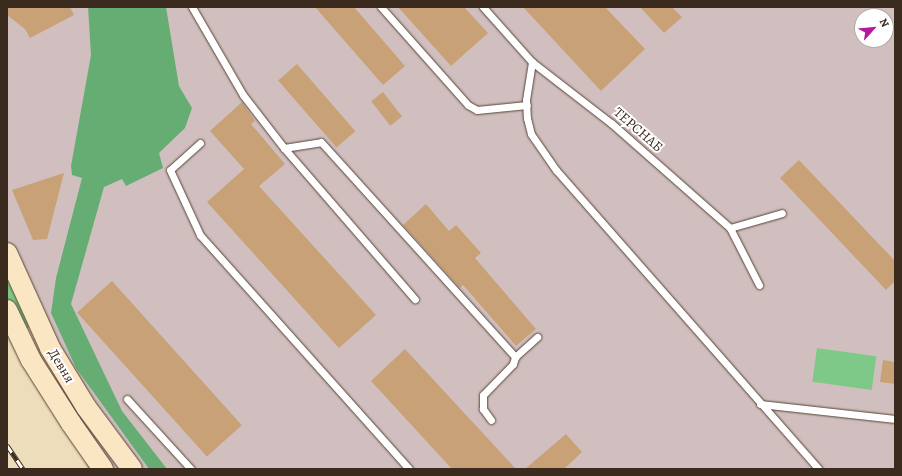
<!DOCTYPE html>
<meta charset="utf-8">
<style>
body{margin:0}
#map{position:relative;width:902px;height:476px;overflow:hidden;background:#edb;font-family:Alegreya,serif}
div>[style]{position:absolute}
.industrial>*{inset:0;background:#d1bfbf}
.green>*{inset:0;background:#7ec987;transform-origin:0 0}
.forest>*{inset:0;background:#66ad74}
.building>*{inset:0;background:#c8a176;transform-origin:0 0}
.roads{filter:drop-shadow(0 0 1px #564536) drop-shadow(0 0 1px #564536)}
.lane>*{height:7px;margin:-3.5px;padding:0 3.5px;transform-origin:3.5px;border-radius:3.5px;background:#fff}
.secondary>*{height:20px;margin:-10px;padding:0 10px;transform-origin:10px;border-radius:10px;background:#fbe6c3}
.rail>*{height:4.5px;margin-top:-2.25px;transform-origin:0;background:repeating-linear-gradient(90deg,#fff 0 9px,#3b2a1e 0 18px);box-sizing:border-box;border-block:1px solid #3b2a1e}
span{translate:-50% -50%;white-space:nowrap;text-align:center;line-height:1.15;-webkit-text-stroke:4px #fff;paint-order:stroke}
.street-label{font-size:14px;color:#3b2a1e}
.frame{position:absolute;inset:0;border:8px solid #3b2a1e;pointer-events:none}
.north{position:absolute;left:854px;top:8px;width:40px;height:40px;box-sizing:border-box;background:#fff;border:1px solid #b1aaa5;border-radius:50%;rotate:63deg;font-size:11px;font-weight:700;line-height:16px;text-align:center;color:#3b2a1e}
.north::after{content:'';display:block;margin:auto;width:14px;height:18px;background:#b5179e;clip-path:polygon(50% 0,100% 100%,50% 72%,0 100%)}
</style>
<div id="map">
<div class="industrial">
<i style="clip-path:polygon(evenodd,7px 7px,895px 7px,895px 469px,88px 469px,7px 239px,7px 7px,862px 16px,886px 16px,886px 40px,862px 40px,862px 16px)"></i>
</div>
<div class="green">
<i style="clip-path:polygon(7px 253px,38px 322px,18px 334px,7px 310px)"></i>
<i style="left:817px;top:348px;width:60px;height:34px;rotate:8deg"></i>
</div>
<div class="forest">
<i style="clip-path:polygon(88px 7px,166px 7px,179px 86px,192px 108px,185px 128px,159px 153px,163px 168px,126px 186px,122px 179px,104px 187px,71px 304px,122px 411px,167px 469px,149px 469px,76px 368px,51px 313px,56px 278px,82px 178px,72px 175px,71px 166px,91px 55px)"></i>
</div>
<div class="building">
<i style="clip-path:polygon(7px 7px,70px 7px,74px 15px,30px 38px,25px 29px,7px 15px)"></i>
<i style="clip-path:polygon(315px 7px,354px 7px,405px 66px,383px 85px)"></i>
<i style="clip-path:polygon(398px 7px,464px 7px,488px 33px,451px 66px)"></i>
<i style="clip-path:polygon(523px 7px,605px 7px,645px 49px,601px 91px)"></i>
<i style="clip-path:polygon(640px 7px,672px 7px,682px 17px,664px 33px)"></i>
<i style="left:297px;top:64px;width:89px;height:25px;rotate:49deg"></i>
<i style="left:383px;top:92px;width:31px;height:15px;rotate:52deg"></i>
<i style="clip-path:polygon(242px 102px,255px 121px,251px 124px,285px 164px,259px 186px,376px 315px,339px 348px,207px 202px,244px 169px,210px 131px)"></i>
<i style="clip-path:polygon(799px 160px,895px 261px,895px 281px,886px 290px,780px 178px)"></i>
<i style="clip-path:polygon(64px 173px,47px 239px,33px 240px,12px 190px)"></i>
<i style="clip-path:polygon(426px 204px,449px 231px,456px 225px,481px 253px,475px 258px,536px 329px,516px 346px,463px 285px,460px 288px,403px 225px)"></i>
<i style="left:112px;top:281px;width:194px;height:47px;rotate:48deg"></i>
<i style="clip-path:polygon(405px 349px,516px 469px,452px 469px,371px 381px)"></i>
<i style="clip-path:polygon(883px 360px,895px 362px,895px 384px,880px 382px)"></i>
<i style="clip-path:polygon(566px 434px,582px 452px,564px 469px,525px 469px)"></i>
</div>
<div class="roads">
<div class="lane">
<i style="left:192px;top:7px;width:102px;rotate:59.9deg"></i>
<i style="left:243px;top:95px;width:67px;rotate:52.3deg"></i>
<i style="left:284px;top:148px;width:37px;rotate:-9deg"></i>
<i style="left:321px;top:142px;width:290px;rotate:47.9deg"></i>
<i style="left:515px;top:357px;width:30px;rotate:-42deg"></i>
<i style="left:381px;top:7px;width:131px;rotate:48.4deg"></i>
<i style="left:468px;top:105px;width:10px;rotate:29deg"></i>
<i style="left:477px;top:110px;width:50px;rotate:-5.7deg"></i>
<i style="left:483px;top:7px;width:74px;rotate:48.3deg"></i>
<i style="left:532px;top:62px;width:100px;rotate:37.7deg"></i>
<i style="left:611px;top:123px;width:159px;rotate:41.4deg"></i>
<i style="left:730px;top:228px;width:64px;rotate:63deg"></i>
<i style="left:532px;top:62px;width:38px;rotate:99deg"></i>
<i style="left:526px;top:100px;width:18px;rotate:87deg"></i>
<i style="left:527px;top:118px;width:16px;rotate:76deg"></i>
<i style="left:531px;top:134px;width:44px;rotate:55.2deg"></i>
<i style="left:556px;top:170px;width:398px;rotate:48.7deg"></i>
<i style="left:200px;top:143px;width:40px;rotate:138deg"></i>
<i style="left:170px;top:170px;width:72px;rotate:65.2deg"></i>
<i style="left:200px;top:235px;width:314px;rotate:48.2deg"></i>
<i style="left:284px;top:148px;width:200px;rotate:49.1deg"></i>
<i style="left:730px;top:228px;width:54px;rotate:-16.1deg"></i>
<i style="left:127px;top:399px;width:95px;rotate:47.6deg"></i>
<i style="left:760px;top:404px;width:136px;rotate:6.3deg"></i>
<i style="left:491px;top:420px;width:14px;rotate:-126deg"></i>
<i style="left:483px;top:409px;width:14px;rotate:-90deg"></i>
<i style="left:483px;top:395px;width:43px;rotate:-45.9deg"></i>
<i style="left:513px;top:364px;width:7px;rotate:-74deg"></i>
</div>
<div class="secondary">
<i style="left:7px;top:253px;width:104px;rotate:65.6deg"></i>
<i style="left:50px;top:348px;width:69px;rotate:58.6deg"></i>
<i style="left:86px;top:407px;width:77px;rotate:53.4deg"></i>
<i style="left:7px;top:310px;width:55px;rotate:64.4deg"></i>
<i style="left:31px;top:360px;width:75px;rotate:57.6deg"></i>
<i style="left:71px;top:423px;width:56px;rotate:55.2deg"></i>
</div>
</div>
<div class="rail">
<i style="left:7px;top:445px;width:29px;rotate:56deg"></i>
</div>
<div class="street-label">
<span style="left:638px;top:130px;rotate:41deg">ТЕРСНАБ</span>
<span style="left:61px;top:366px;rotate:59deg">Девня</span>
</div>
<div class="frame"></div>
<div class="north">N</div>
</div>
